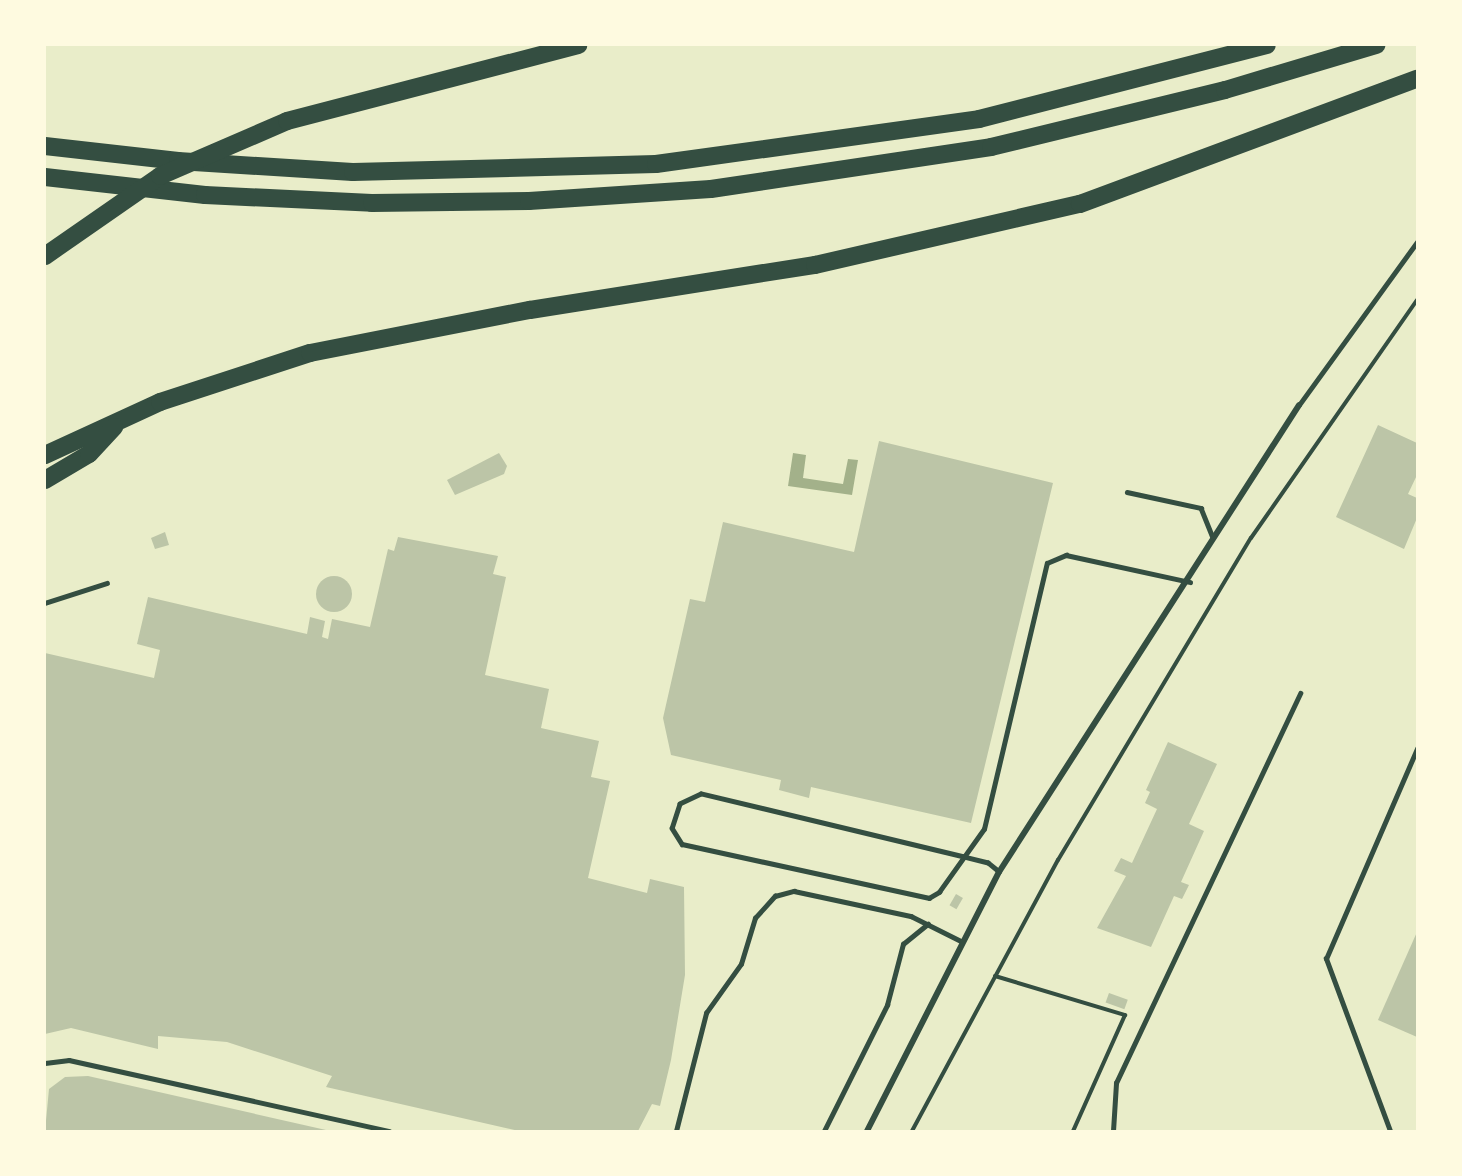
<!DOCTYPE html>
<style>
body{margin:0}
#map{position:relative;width:1462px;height:1176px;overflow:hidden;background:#e9edc9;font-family:"Crimson Pro",serif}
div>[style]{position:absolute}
.water>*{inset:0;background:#a3b18a}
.building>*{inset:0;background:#bcc5a7;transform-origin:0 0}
.round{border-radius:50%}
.path>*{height:4px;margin:-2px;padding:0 2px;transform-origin:2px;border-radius:2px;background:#344e41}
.service>*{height:4.5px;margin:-2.25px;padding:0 2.25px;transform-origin:2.25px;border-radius:2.25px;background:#344e41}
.minor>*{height:6px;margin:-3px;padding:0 3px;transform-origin:3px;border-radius:3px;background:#344e41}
.motorway>*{height:18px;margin:-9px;padding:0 9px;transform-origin:9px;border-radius:9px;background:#344e41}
span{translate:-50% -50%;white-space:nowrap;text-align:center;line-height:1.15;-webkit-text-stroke:4.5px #fefae0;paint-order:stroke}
.frame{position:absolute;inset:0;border:46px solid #fefae0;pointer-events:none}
</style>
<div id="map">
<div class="water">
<i style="clip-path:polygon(793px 453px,806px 455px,803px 478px,843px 484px,848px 459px,858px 460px,852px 495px,788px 486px)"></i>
</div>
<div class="building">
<i style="clip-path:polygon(1378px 425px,1417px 443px,1417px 475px,1408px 494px,1417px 498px,1417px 518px,1404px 549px,1336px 517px)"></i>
<i style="clip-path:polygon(879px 441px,1053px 483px,971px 823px,811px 787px,809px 798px,779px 790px,781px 780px,671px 755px,663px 718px,690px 599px,705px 602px,723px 522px,854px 552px)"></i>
<i style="clip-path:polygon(499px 453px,507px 466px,504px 474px,455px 495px,447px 480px)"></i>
<i style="clip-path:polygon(165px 532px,169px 545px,155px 549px,151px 538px)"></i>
<i style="clip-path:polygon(398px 537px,498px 556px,493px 574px,506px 577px,485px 675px,549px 689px,541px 728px,599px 741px,591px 777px,610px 781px,588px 878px,647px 893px,650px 879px,684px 887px,685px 975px,671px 1060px,660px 1106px,652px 1104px,638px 1131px,519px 1131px,326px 1087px,332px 1076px,227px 1042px,158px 1036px,158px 1049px,71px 1028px,45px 1034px,45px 653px,154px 678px,160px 650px,137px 644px,148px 597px,307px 634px,310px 617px,325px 621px,322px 637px,328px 639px,332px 619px,370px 627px,388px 549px,394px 551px)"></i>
<i class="round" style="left:316px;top:576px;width:36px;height:36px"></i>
<i style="clip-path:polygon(1168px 742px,1217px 764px,1189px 824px,1204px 831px,1181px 882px,1189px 885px,1182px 899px,1174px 896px,1151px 947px,1097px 928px,1126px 876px,1114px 871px,1121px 858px,1132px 863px,1157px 809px,1145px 803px,1150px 792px,1146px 790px)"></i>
<i style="left:956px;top:894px;width:8px;height:13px;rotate:30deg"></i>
<i style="clip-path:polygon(1417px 932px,1417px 1037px,1378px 1020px)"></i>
<i style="left:1109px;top:993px;width:20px;height:10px;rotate:20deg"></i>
<i style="clip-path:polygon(88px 1076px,326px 1130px,326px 1131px,45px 1131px,49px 1089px,65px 1077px)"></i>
</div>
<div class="path">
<i style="left:995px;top:976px;width:136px;rotate:16.7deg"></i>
<i style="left:1125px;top:1015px;width:127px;rotate:114.1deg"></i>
<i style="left:912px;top:1131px;width:308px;rotate:-61.7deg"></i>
<i style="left:1058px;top:860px;width:375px;rotate:-59.1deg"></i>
<i style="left:1251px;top:538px;width:290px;rotate:-55.1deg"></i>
</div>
<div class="service">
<i style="left:1299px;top:405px;width:201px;rotate:-54.1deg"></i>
<i style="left:1127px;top:492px;width:76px;rotate:12.2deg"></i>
<i style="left:1201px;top:508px;width:32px;rotate:68deg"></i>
<i style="left:45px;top:603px;width:65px;rotate:-17.9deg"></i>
<i style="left:999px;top:872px;width:14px;rotate:-141deg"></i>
<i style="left:988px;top:863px;width:25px;rotate:-166deg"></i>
<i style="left:964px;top:857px;width:270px;rotate:-166.5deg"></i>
<i style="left:701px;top:794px;width:23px;rotate:155deg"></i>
<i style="left:680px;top:804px;width:25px;rotate:108deg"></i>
<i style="left:672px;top:828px;width:19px;rotate:58deg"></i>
<i style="left:682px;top:844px;width:253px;rotate:12.3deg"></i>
<i style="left:929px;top:898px;width:12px;rotate:-31deg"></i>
<i style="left:939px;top:892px;width:77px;rotate:-54.5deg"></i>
<i style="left:984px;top:829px;width:273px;rotate:-76.7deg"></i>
<i style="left:1047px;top:563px;width:21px;rotate:-23deg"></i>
<i style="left:1066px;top:555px;width:127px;rotate:12.3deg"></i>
<i style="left:45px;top:1063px;width:24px;rotate:-7deg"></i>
<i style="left:69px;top:1060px;width:328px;rotate:12.5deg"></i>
<i style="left:676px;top:1131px;width:122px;rotate:-75.7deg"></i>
<i style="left:706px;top:1013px;width:60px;rotate:-54.5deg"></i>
<i style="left:741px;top:964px;width:48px;rotate:-73.1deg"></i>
<i style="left:755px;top:918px;width:30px;rotate:-48deg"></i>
<i style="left:775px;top:896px;width:20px;rotate:-15deg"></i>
<i style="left:794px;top:891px;width:120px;rotate:12.1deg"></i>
<i style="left:911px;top:916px;width:56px;rotate:26.6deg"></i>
<i style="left:824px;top:1131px;width:141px;rotate:-63.4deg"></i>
<i style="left:887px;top:1005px;width:63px;rotate:-75.3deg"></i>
<i style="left:903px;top:944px;width:32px;rotate:-39deg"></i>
<i style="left:1113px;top:1131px;width:48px;rotate:-86.4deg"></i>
<i style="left:1116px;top:1083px;width:431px;rotate:-64.7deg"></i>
<i style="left:1390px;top:1131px;width:184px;rotate:-110.4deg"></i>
<i style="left:1326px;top:959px;width:229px;rotate:-66.6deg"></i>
</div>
<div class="minor">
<i style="left:867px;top:1131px;width:291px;rotate:-63deg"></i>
<i style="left:999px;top:872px;width:555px;rotate:-57.28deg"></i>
</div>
<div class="motorway">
<i style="left:45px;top:146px;width:134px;rotate:6.4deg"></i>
<i style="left:178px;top:161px;width:175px;rotate:3.6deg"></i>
<i style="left:353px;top:172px;width:303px;rotate:-1.5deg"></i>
<i style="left:656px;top:164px;width:326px;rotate:-7.9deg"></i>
<i style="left:979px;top:119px;width:297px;rotate:-14.4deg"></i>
<i style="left:45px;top:177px;width:161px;rotate:6.4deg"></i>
<i style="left:205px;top:195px;width:167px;rotate:2.7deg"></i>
<i style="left:372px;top:203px;width:157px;rotate:-0.7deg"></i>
<i style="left:529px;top:201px;width:182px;rotate:-3.8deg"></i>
<i style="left:711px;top:189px;width:283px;rotate:-8.5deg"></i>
<i style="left:991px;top:147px;width:241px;rotate:-13.7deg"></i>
<i style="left:1225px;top:90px;width:158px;rotate:-16.6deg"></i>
<i style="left:45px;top:256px;width:140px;rotate:-34.8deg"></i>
<i style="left:160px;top:176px;width:138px;rotate:-23.4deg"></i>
<i style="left:287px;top:121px;width:301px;rotate:-14.6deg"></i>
<i style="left:45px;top:455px;width:127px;rotate:-24.7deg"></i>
<i style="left:160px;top:402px;width:158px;rotate:-18.1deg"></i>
<i style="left:310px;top:353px;width:224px;rotate:-11.1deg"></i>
<i style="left:530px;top:310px;width:289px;rotate:-9deg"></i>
<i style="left:815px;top:265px;width:272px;rotate:-13deg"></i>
<i style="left:1080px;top:204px;width:359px;rotate:-20.4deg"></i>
<i style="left:45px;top:480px;width:51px;rotate:-30.6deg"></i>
<i style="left:89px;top:454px;width:37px;rotate:-47deg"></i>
</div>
<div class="frame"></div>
</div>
